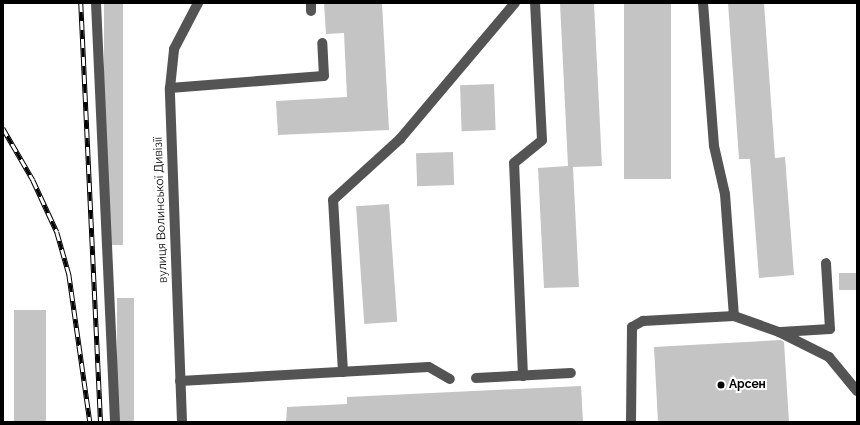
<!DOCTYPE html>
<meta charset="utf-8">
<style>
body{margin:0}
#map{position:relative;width:860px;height:425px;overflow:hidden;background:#fff;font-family:Raleway,sans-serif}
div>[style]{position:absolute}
.building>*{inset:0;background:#c4c4c4;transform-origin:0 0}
.minor>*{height:10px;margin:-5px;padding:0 5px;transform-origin:5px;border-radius:5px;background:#545454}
.rail>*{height:4.5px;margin-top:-2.25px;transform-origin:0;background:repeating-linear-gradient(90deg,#fff 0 9px,#000 0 18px);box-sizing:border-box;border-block:1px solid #000}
.dots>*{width:11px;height:11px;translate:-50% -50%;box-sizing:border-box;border:2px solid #fff;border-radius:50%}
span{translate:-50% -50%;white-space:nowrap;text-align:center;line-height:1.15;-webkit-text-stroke:4px #fff;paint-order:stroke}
.street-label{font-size:12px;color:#000}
.poi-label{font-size:12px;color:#000;font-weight:700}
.left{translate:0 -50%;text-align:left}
.frame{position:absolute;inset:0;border:4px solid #000;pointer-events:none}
</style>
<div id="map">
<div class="building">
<i style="left:104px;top:3px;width:19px;height:242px"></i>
<i style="clip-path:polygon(324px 3px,382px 3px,389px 130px,278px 135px,276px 101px,347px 97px,344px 33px,326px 34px)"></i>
<i style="clip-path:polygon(560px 3px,594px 3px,602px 166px,573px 167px,579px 287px,544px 288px,538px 168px,568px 166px)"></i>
<i style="left:624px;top:3px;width:47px;height:176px"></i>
<i style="clip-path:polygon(728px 3px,764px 3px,775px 158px,785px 157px,794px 275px,759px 278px,750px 159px,739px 159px)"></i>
<i style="left:494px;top:84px;width:46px;height:34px;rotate:88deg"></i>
<i style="left:453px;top:152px;width:33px;height:37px;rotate:88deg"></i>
<i style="left:389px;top:204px;width:118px;height:33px;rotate:86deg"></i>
<i style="left:857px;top:273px;width:17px;height:18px;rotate:90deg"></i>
<i style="left:117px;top:298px;width:17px;height:124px"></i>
<i style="left:14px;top:310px;width:32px;height:112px"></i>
<i style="clip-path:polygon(781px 340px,784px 342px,789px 422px,658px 422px,654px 347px)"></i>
<i style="clip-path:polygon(581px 386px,583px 422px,286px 422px,287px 407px,347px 404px,347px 397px)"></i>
</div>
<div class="minor">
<i style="left:96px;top:3px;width:419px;rotate:87.4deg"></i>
<i style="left:311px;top:3px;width:8px;rotate:90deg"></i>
<i style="left:703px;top:3px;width:143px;rotate:85.6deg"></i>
<i style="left:714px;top:146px;width:49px;rotate:77.1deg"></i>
<i style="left:725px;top:194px;width:122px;rotate:85.8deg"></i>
<i style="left:170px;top:88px;width:154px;rotate:-4.5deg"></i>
<i style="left:324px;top:76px;width:33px;rotate:-93deg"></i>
<i style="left:781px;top:332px;width:49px;rotate:-3.5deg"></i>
<i style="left:830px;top:329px;width:66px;rotate:-93.5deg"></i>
<i style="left:343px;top:372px;width:172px;rotate:-93.3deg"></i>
<i style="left:333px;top:200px;width:91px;rotate:-42.3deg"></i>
<i style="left:400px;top:139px;width:178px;rotate:-49.8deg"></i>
<i style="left:523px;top:376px;width:213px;rotate:-92.4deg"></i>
<i style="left:514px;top:163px;width:36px;rotate:-39deg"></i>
<i style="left:542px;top:140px;width:137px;rotate:-92.9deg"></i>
<i style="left:476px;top:378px;width:95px;rotate:-3deg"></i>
<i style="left:180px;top:381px;width:249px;rotate:-3.2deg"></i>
<i style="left:429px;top:367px;width:24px;rotate:30deg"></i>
<i style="left:182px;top:422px;width:334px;rotate:-92.1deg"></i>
<i style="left:170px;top:88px;width:39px;rotate:-84deg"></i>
<i style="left:174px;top:49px;width:52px;rotate:-62.4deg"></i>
<i style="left:631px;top:422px;width:95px;rotate:-89.4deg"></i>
<i style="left:632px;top:327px;width:13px;rotate:-29deg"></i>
<i style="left:643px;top:321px;width:91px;rotate:-3.1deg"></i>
<i style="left:734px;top:316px;width:48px;rotate:19.6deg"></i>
<i style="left:779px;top:332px;width:56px;rotate:26.6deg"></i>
<i style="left:829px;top:357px;width:44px;rotate:50.5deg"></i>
</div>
<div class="rail">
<i style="left:81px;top:3px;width:419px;rotate:87.3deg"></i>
<i style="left:3px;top:128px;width:60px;rotate:60deg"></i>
<i style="left:33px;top:180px;width:57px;rotate:65.2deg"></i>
<i style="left:57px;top:232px;width:44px;rotate:74.1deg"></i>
<i style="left:69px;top:274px;width:149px;rotate:81.9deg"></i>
</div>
<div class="dots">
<i style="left:721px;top:385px;background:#000"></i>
</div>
<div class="street-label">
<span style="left:161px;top:210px;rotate:-92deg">вулиця Волинської Дивізії</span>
</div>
<div class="poi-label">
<span class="left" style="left:729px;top:385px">Арсен</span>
</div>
<div class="frame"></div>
</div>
